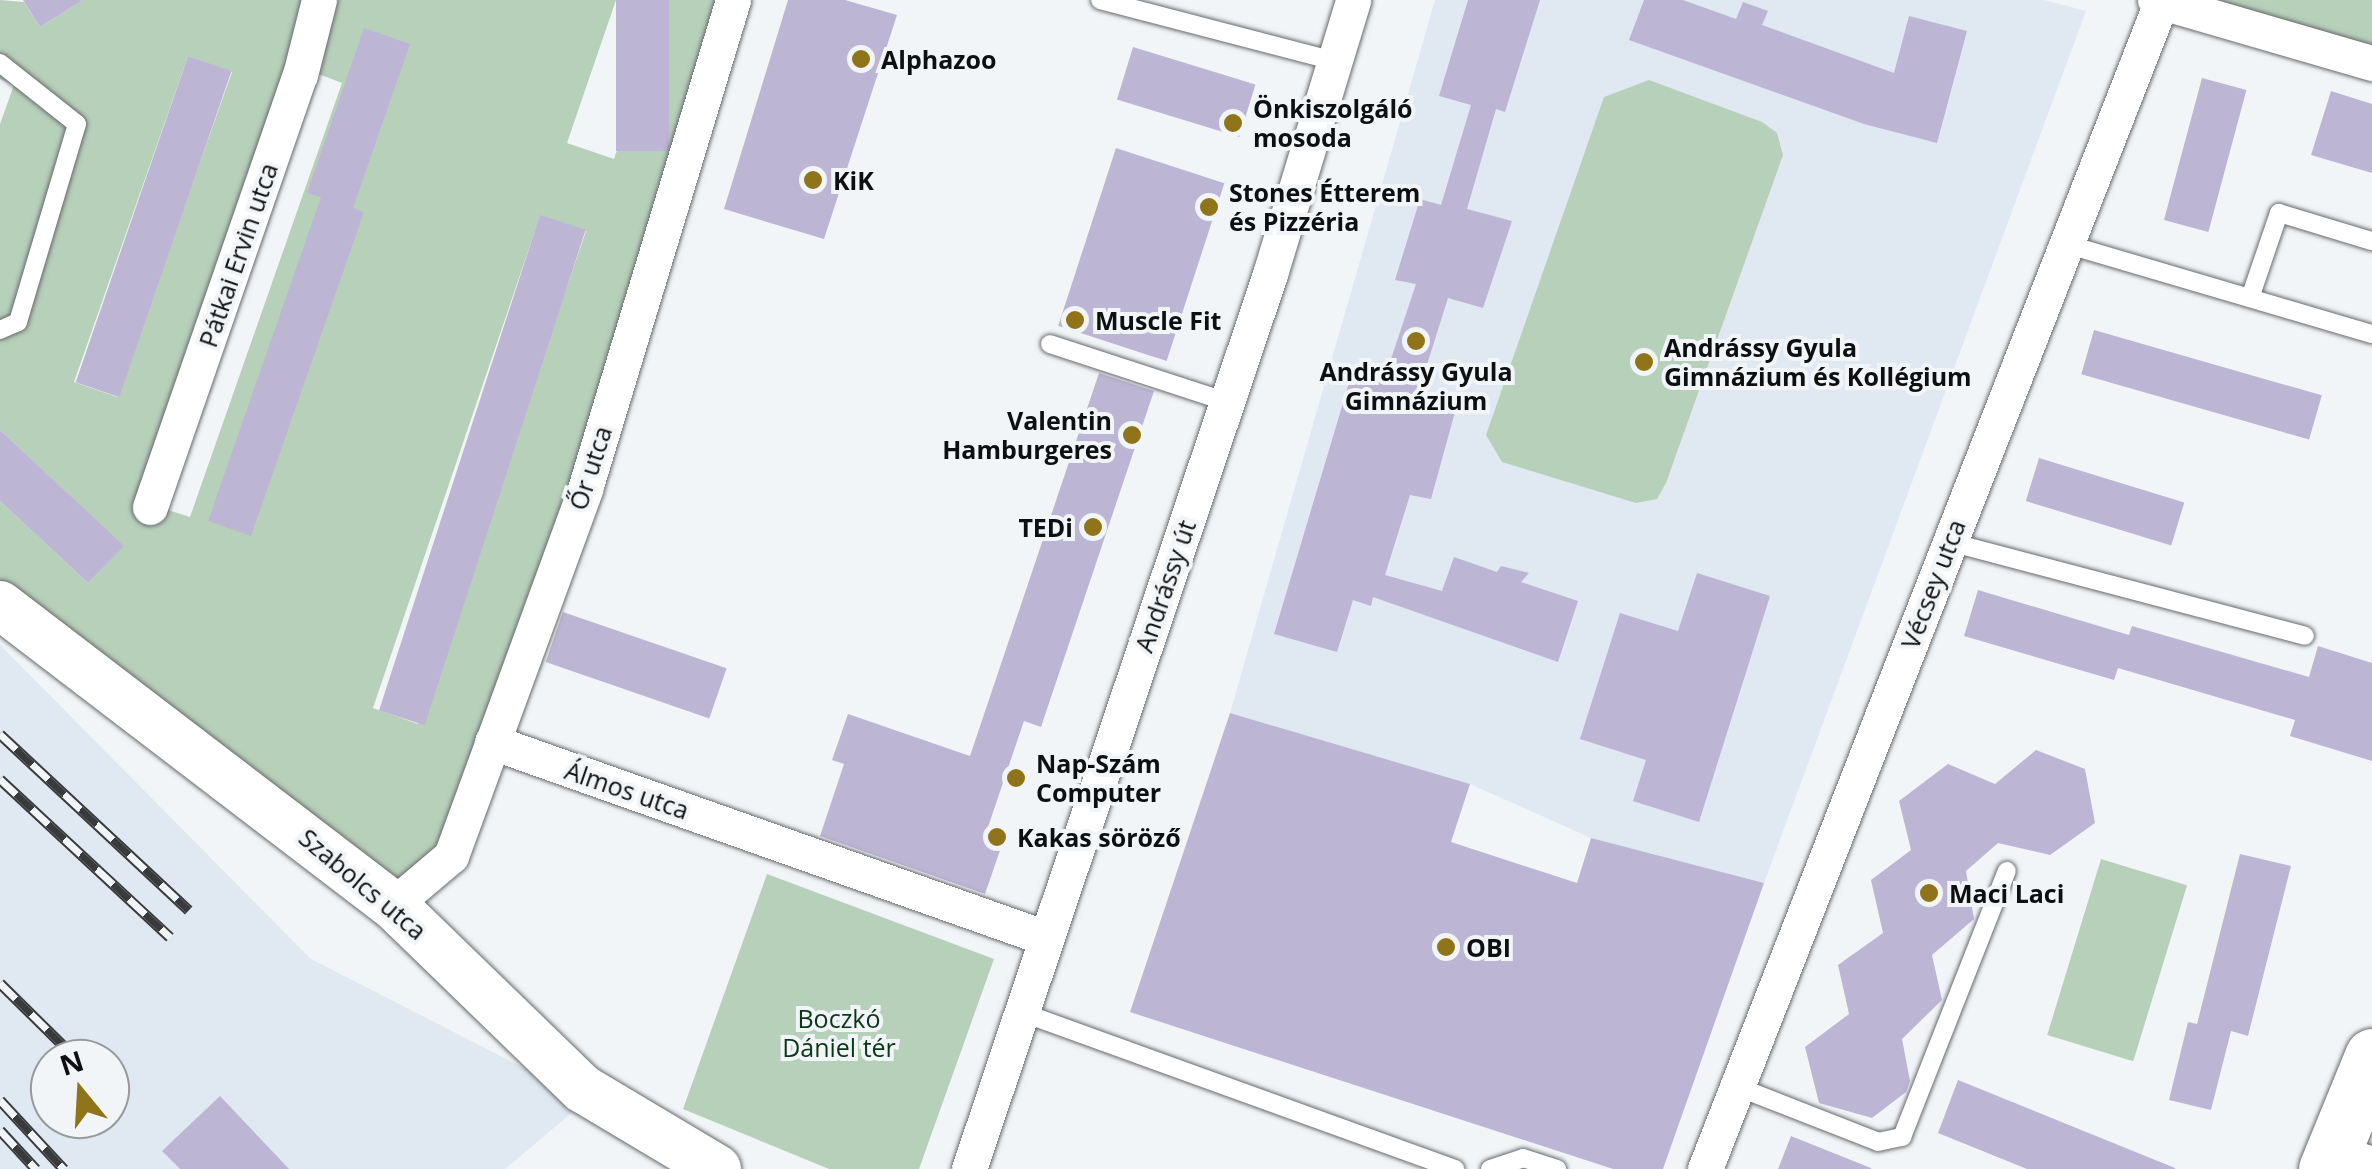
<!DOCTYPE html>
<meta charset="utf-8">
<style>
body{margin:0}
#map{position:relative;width:2372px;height:1169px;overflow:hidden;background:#f2f5f8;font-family:"Open Sans",sans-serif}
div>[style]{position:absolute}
.built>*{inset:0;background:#e0e8f2}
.green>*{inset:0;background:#b7d0ba;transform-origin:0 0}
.building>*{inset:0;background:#bdb5d4;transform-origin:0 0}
.roads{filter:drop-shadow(0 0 2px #676a6d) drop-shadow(0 0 2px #676a6d)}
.lane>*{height:18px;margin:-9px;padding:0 9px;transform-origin:9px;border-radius:9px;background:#fff}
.street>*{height:35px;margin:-17.5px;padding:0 17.5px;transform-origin:17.5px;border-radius:17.5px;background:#fff}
.secondary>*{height:48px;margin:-24px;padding:0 24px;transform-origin:24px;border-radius:24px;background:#fff}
.primary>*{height:55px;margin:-27.5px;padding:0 27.5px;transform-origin:27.5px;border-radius:27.5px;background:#fff}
.rail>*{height:11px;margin-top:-5.5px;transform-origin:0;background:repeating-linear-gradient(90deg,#f2f5f8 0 22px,#393a3c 0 44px);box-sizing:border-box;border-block:2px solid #393a3c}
.dots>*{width:28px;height:28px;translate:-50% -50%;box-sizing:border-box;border:5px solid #f2f5f8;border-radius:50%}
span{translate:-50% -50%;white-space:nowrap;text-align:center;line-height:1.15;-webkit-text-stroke:8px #f2f5f8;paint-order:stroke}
.poi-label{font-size:25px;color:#0e0f10;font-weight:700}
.left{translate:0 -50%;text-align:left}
.right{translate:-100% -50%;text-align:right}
.street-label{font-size:25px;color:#0e0f10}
.park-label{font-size:25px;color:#0a3717}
.north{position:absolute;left:30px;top:1039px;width:100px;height:100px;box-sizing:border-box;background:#f2f5f8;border:2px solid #97999b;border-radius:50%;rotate:342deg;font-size:28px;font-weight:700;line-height:40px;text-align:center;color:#0e0f10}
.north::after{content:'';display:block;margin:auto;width:35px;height:45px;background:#8f7419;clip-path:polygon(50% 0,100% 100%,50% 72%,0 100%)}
</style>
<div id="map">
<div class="built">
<i style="clip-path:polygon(1435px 0,2044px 0,2086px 11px,1764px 883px,1591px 838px,1470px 784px,1230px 713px)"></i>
<i style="clip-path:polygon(evenodd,0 645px,311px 959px,587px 1100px,505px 1169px,0 1169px,0 645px,50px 1059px,110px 1059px,110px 1119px,50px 1119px,50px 1059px)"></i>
</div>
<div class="green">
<i style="clip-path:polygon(evenodd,0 0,24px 2px,40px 27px,83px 0,616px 0,567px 143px,614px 159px,669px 0,731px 0,447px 854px,393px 899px,0 599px,0 501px,88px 583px,123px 546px,0 430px,0 124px,14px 85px,0 79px,0 0,188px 56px,232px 72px,117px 397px,74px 382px,188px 56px,0 0,316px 73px,342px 83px,190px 517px,165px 509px,316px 73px,0 0,540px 216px,586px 231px,418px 724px,373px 708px,540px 216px)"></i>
<i style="clip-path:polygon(2171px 0,2372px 0,2372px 59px)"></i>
<i style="clip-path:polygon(1649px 80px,1762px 122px,1777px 133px,1783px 155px,1666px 483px,1657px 499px,1636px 503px,1502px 462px,1486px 435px,1604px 97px)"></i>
<i style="left:2101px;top:859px;width:90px;height:184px;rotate:17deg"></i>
<i style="clip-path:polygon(767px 874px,994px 959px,919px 1169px,829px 1169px,683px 1109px)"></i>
</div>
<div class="building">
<i style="clip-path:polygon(23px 0,83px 0,40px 27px)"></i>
<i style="left:616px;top:0;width:53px;height:151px"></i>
<i style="clip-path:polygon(788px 0,845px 0,897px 15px,824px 239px,724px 209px)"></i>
<i style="clip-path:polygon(1468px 0,1540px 0,1505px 112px,1496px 109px,1467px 209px,1512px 221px,1483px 308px,1448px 298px,1419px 390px,1427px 391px,1423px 403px,1455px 412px,1431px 499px,1410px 495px,1385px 575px,1442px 591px,1454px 557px,1497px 572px,1501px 566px,1529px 573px,1521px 582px,1578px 601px,1558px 662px,1373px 597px,1371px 606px,1353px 600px,1337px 652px,1274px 634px,1352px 373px,1383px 383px,1416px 284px,1395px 280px,1420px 199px,1441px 205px,1471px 105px,1439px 96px)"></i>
<i style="clip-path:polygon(1644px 0,1683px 0,1736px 19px,1743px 2px,1768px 11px,1762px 25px,1894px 73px,1909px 16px,1967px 31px,1937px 143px,1864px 124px,1629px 40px)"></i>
<i style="clip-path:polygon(364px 28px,410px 44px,353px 208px,364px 212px,251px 536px,208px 521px,321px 197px,307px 193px)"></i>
<i style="left:1133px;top:47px;width:128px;height:55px;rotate:17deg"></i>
<i style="left:188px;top:56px;width:46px;height:345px;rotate:19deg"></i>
<i style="left:2202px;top:78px;width:46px;height:147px;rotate:15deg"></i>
<i style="clip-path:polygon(2331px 91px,2372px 104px,2372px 173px,2311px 155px)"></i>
<i style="left:1116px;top:148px;width:114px;height:187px;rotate:18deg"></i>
<i style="left:540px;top:215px;width:48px;height:521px;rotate:18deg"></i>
<i style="left:2094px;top:330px;width:237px;height:46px;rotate:16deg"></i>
<i style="clip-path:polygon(1099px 373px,1154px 391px,1041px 727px,1024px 721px,1008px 768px,988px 827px,1006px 833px,985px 894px,820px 836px,844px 764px,832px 760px,848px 714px,970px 756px)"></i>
<i style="clip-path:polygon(0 430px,124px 546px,88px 583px,0 501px)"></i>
<i style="left:2039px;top:458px;width:152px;height:45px;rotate:17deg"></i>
<i style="clip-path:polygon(1697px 573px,1770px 596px,1699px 822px,1633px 801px,1646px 760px,1580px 739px,1620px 613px,1678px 631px)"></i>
<i style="clip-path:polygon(1978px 590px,2129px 635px,2132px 626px,2309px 677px,2318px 646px,2372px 663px,2372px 761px,2290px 736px,2295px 720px,2118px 668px,2114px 680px,1964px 636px)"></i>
<i style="left:563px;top:612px;width:173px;height:53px;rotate:19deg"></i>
<i style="clip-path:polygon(1230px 713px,1470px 784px,1451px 842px,1577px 883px,1591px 838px,1764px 883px,1663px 1169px,1613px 1169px,1130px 1012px)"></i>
<i style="clip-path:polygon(2036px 750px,2085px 769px,2095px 823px,2050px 855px,1998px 843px,1966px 871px,1974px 919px,1932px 955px,1942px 1000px,1902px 1039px,1910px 1081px,1906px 1092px,1872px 1118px,1819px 1103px,1805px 1047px,1849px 1014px,1838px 965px,1883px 933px,1871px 880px,1911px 850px,1899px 801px,1948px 764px,1995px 784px)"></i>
<i style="clip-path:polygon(2240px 854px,2291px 866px,2248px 1036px,2231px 1031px,2211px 1110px,2169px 1100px,2188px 1022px,2197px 1024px)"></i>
<i style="clip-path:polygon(1958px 1080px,2175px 1168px,2175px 1169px,2027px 1169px,1938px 1133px)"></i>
<i style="clip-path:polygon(220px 1096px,289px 1169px,180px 1169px,162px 1151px)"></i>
<i style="clip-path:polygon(1791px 1136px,1871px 1168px,1871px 1169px,1778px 1169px)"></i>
</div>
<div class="roads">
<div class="lane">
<i style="left:1100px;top:0;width:243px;rotate:14.6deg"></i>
<i style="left:0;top:63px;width:98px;rotate:38.4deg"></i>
<i style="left:77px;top:124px;width:207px;rotate:106.6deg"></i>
<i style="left:18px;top:322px;width:20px;rotate:156deg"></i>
<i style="left:2066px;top:244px;width:319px;rotate:16.4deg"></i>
<i style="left:2250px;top:298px;width:90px;rotate:-71.2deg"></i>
<i style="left:2279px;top:213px;width:97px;rotate:16.8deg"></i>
<i style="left:1050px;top:344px;width:186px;rotate:18.1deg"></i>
<i style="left:1950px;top:542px;width:367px;rotate:14.8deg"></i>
<i style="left:1021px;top:1012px;width:462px;rotate:19.9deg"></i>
<i style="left:1738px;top:1087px;width:150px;rotate:21.4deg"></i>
<i style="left:1878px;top:1142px;width:25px;rotate:-12deg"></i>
<i style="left:1902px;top:1137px;width:286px;rotate:-68.5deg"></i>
<i style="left:1490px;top:1169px;width:35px;rotate:-18deg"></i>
<i style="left:1523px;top:1158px;width:36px;rotate:18deg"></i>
</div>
<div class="street">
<i style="left:2155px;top:0;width:226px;rotate:16.2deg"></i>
<i style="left:150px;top:507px;width:457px;rotate:-70.9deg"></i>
<i style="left:300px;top:75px;width:77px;rotate:-75.8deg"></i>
<i style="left:492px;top:742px;width:588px;rotate:19.48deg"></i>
<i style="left:393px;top:905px;width:76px;rotate:-40.2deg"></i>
<i style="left:451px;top:856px;width:391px;rotate:-69.9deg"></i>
<i style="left:585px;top:489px;width:511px;rotate:-73.16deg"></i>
<i style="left:2334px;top:1151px;width:40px;rotate:18.9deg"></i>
<i style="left:969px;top:1169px;width:944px;rotate:-71.41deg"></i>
<i style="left:1270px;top:274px;width:286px;rotate:-73.1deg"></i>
<i style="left:1705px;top:1169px;width:1255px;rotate:-68.65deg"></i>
</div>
<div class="secondary">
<i style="left:0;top:605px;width:494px;rotate:37.4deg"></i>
<i style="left:393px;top:905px;width:264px;rotate:44.1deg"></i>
<i style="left:583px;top:1089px;width:156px;rotate:30.8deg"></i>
</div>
<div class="primary">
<i style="left:2326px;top:1169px;width:122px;rotate:-67.8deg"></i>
</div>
</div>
<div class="rail">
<i style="left:0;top:734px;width:258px;rotate:43deg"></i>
<i style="left:0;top:779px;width:232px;rotate:42.9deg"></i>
<i style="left:0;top:983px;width:108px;rotate:44.6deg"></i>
<i style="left:0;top:1100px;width:94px;rotate:47.2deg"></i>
<i style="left:0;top:1130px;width:53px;rotate:47.3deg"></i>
</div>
<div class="dots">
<i style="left:861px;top:59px;background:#8f7419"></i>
<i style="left:1233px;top:123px;background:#8f7419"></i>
<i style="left:813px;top:180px;background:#8f7419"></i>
<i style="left:1209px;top:207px;background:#8f7419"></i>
<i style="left:1075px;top:320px;background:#8f7419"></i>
<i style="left:1416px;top:341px;background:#8f7419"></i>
<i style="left:1644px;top:362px;background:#8f7419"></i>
<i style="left:1132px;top:435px;background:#8f7419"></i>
<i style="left:1093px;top:527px;background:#8f7419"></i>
<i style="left:1016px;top:778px;background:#8f7419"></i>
<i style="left:997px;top:837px;background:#8f7419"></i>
<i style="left:1929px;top:893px;background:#8f7419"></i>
<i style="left:1446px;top:947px;background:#8f7419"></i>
</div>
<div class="poi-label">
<span class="left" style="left:881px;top:59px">Alphazoo</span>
<span class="left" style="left:1253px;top:123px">Önkiszolgáló<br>mosoda</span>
<span class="left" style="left:833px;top:180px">KiK</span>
<span class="left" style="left:1229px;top:207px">Stones Étterem<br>és Pizzéria</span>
<span class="left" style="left:1095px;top:320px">Muscle Fit</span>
<span class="left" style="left:1664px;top:362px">Andrássy Gyula<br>Gimnázium és Kollégium</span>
<span style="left:1416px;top:386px">Andrássy Gyula<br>Gimnázium</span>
<span class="right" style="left:1112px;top:435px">Valentin<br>Hamburgeres</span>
<span class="right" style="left:1073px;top:527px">TEDi</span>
<span class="left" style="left:1036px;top:778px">Nap-Szám<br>Computer</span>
<span class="left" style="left:1017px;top:837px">Kakas söröző</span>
<span class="left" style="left:1949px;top:893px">Maci Laci</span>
<span class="left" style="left:1466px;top:947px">OBI</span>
</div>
<div class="street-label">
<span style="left:238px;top:255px;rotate:-71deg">Pátkai Ervin utca</span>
<span style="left:590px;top:468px;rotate:-72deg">Őr utca</span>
<span style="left:1933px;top:584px;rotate:-69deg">Vécsey utca</span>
<span style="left:1165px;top:586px;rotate:-71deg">Andrássy út</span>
<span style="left:627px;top:790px;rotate:19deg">Álmos utca</span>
<span style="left:363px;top:884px;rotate:40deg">Szabolcs utca</span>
</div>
<div class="park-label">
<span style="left:839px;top:1033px">Boczkó<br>Dániel tér</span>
</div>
<div class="north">N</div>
</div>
